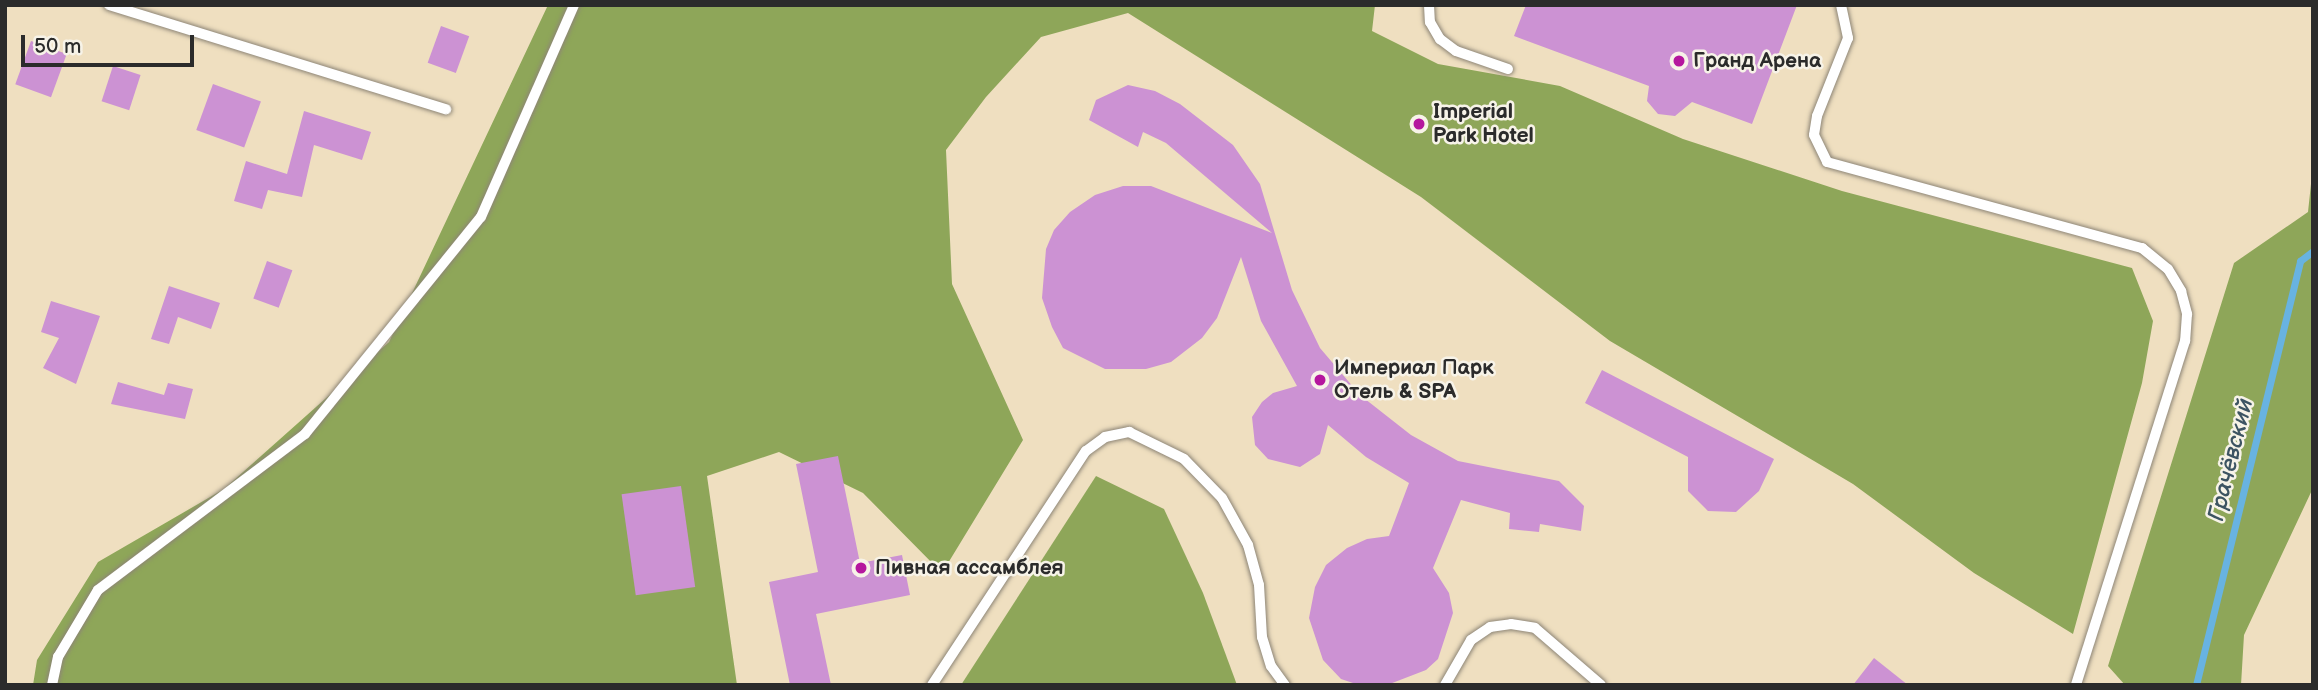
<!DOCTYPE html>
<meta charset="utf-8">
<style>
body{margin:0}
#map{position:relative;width:2318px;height:690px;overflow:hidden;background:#efdfc0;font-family:"Balsamiq Sans",sans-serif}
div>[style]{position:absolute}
.forest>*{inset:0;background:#8ea659}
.stream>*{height:7px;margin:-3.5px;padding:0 3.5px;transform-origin:3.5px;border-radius:3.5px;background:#68b3e1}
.building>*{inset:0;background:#cc92d3;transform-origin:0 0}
.roads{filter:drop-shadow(0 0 2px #8d8576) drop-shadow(0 0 2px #8d8576)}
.lane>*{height:10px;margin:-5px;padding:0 5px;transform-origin:5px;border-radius:5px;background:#fff}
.dots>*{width:19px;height:19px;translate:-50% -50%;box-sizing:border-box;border:4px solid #f7f3e8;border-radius:50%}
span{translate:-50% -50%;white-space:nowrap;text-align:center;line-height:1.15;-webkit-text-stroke:5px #f7f3e8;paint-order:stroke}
.poi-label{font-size:21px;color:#2b2b2b;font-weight:700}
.left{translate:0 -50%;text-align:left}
.water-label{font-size:23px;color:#3d5462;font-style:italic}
.frame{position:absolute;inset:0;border:7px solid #2b2b2b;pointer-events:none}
.scale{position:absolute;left:21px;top:35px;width:173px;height:32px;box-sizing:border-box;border:4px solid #2b2b2b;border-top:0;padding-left:9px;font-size:21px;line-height:24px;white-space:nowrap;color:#2b2b2b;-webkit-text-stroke:5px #f7f3e8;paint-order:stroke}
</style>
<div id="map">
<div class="forest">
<i style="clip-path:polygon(548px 5px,1375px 5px,1372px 31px,1438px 64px,1560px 86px,1683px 139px,1842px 191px,2132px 268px,2153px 321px,2142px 383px,2073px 634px,1974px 573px,1853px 484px,1610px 341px,1421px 197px,1128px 13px,1041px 37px,986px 97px,946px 150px,952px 284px,1023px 440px,942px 573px,863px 493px,779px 452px,707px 476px,737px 685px,33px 685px,37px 660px,98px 562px,224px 489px,389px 342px)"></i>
<i style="clip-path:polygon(2313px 165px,2313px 488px,2244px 635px,2241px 685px,2125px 685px,2108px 666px,2234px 263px,2308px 212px)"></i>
<i style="clip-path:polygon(1096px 476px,1164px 509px,1203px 593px,1237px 685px,961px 685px)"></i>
</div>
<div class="stream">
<i style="left:2196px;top:685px;width:437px;rotate:-76.2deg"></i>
<i style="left:2300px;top:261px;width:16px;rotate:-38deg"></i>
</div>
<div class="building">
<i style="clip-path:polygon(1526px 5px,1797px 5px,1752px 124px,1692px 102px,1675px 116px,1658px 114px,1647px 101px,1649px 86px,1514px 36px)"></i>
<i style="left:441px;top:26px;width:30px;height:39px;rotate:20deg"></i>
<i style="left:31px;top:41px;width:38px;height:46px;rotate:20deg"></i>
<i style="left:113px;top:66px;width:29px;height:37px;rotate:18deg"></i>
<i style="left:213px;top:84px;width:51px;height:49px;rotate:20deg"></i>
<i style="clip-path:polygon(1128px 85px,1155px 91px,1180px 104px,1233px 145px,1260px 184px,1292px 290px,1320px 348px,1360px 395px,1411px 435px,1458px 461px,1559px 481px,1584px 506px,1581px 531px,1540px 524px,1539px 532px,1509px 529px,1510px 513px,1461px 500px,1433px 568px,1449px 593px,1453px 613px,1438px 659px,1426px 670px,1387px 685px,1359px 685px,1341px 679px,1323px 660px,1309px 618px,1315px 587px,1326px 565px,1347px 548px,1367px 539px,1389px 536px,1409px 483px,1366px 457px,1328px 425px,1320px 454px,1300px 467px,1268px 459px,1255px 445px,1252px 417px,1262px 402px,1273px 393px,1297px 386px,1261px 321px,1241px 257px,1217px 318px,1202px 338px,1171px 362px,1146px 369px,1105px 369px,1063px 348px,1052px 327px,1042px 298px,1046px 249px,1054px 230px,1070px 212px,1095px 195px,1123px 186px,1151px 186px,1272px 233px,1166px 143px,1143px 132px,1138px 147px,1089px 120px,1096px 100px)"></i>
<i style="clip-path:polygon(304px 111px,371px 132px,362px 160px,314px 145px,302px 197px,268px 190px,262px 209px,234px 201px,246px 161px,287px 174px)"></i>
<i style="left:267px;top:261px;width:27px;height:40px;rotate:20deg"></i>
<i style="clip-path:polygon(169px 286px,220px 303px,211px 329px,178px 317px,169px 344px,151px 339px)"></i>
<i style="clip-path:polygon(51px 301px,100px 316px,76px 384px,43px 368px,59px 338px,41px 332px)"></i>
<i style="clip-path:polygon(1602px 370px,1774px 459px,1759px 491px,1736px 512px,1708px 511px,1688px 491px,1688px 457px,1585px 403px)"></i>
<i style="clip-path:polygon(118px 382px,164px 395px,168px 383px,193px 389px,185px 419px,111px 404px)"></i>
<i style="clip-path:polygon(838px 456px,860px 563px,902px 555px,910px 595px,816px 614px,831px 685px,790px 685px,769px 582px,818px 572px,796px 464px)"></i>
<i style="left:681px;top:486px;width:102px;height:60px;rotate:82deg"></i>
<i style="clip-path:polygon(1874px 658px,1908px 685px,1853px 685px)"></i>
</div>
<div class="roads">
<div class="lane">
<i style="left:109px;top:5px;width:353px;rotate:17.2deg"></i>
<i style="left:1429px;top:5px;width:17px;rotate:87deg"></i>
<i style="left:1430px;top:22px;width:20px;rotate:60deg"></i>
<i style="left:1440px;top:39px;width:20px;rotate:37deg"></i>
<i style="left:1456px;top:51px;width:55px;rotate:19.1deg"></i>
<i style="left:1841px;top:5px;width:34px;rotate:78deg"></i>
<i style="left:1848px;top:38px;width:84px;rotate:111.7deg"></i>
<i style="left:1817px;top:116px;width:19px;rotate:99deg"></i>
<i style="left:1814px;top:135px;width:30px;rotate:64deg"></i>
<i style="left:1827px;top:162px;width:327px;rotate:15.3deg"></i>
<i style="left:2142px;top:248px;width:33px;rotate:39deg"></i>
<i style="left:2168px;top:269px;width:26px;rotate:59deg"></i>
<i style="left:2181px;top:291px;width:24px;rotate:75deg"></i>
<i style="left:2187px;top:314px;width:27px;rotate:94deg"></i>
<i style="left:2185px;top:341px;width:361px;rotate:107.6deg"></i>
<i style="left:52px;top:685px;width:29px;rotate:-78deg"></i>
<i style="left:58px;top:657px;width:78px;rotate:-59.2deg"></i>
<i style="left:98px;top:590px;width:259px;rotate:-37deg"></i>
<i style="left:305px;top:434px;width:279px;rotate:-51deg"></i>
<i style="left:481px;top:217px;width:232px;rotate:-66.3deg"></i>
<i style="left:932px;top:685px;width:280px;rotate:-56.7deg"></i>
<i style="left:1086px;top:451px;width:24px;rotate:-36deg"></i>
<i style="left:1105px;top:437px;width:25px;rotate:-12deg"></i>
<i style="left:1129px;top:432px;width:61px;rotate:26.1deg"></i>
<i style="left:1184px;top:459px;width:54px;rotate:45.7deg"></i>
<i style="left:1222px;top:498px;width:54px;rotate:61deg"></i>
<i style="left:1248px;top:545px;width:41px;rotate:74.6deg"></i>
<i style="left:1259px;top:585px;width:52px;rotate:86.7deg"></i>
<i style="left:1262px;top:637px;width:30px;rotate:73deg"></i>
<i style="left:1271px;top:666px;width:24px;rotate:54deg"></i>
<i style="left:1445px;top:685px;width:52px;rotate:-60deg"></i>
<i style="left:1471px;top:640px;width:23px;rotate:-34deg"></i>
<i style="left:1490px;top:627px;width:21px;rotate:-8deg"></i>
<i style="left:1511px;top:624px;width:24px;rotate:9deg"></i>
<i style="left:1535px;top:628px;width:87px;rotate:40.8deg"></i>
</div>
</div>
<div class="dots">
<i style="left:1679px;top:61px;background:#b5179e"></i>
<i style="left:1419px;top:124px;background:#b5179e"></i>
<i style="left:1320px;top:380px;background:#b5179e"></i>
<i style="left:861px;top:568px;background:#b5179e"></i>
</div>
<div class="poi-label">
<span class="left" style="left:1693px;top:61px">Гранд Арена</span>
<span class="left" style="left:1433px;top:124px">Imperial<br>Park Hotel</span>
<span class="left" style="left:1334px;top:380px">Империал Парк<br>Отель &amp; SPA</span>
<span class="left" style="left:875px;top:568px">Пивная ассамблея</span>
</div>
<div class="water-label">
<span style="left:2231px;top:460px;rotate:-76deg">Грачёвский</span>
</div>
<div class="frame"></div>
<div class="scale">50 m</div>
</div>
